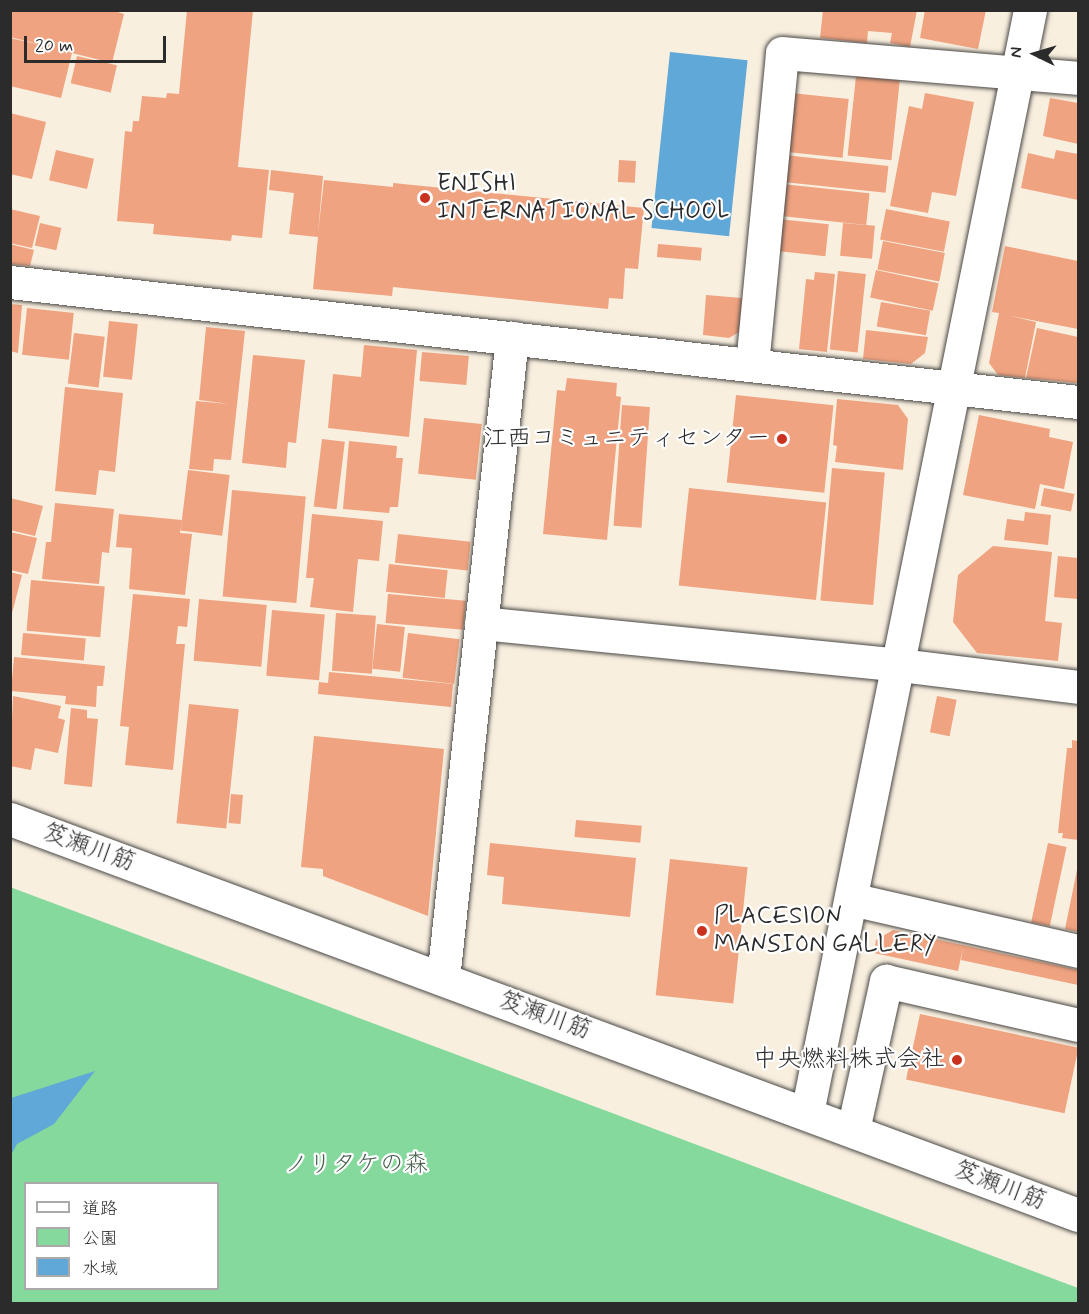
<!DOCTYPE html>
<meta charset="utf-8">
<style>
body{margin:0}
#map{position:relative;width:1089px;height:1314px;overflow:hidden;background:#f8efdf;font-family:Mynerve,"Klee One",sans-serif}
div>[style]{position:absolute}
.green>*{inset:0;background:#85d99c}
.water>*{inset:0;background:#60a8d7;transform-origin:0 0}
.building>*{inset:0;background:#f0a380;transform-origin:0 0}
.roads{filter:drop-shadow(0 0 2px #4a4846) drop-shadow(0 0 2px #4a4846)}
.minor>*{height:33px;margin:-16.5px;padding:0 16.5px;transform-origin:16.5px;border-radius:16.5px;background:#fff}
.dots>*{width:16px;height:16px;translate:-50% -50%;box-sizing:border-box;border:3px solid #fff;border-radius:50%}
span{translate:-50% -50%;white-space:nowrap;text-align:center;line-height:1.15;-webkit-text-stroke:4.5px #fff;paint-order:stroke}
.poi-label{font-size:24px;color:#2b2b2b}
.left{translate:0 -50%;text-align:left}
.right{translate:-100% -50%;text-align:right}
.street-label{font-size:24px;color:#2b2b2b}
.park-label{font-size:24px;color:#465f4d}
.frame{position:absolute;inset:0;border:12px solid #2b2b2b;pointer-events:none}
.legend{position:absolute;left:24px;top:1182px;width:195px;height:108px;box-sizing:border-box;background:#fff;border:2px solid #aaa;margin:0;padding:8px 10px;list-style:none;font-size:18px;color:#2b2b2b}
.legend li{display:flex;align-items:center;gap:12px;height:30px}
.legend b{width:30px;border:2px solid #aaa}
.north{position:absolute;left:1005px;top:24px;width:60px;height:60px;-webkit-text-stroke:4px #fff;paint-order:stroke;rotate:275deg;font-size:16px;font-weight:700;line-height:24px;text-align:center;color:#2b2b2b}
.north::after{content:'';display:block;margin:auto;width:21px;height:27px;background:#2b2b2b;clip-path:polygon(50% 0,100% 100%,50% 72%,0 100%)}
.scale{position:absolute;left:24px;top:36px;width:142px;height:27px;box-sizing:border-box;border:3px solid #2b2b2b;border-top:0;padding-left:8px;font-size:18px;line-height:21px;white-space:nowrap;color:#2b2b2b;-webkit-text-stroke:4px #fff;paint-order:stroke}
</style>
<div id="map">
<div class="green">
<i style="clip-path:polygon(evenodd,10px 887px,1078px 1288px,1078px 1303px,11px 1303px,10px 887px,26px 1184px,218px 1184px,218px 1288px,26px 1288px,26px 1184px)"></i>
</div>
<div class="water">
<i style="left:670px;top:52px;width:78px;height:177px;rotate:6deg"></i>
<i style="clip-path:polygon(95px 1071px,54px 1124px,17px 1144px,11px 1155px,11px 1098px)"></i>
</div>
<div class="building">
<i style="clip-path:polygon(10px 10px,111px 10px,124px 14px,112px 63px,72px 53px,61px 98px,10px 86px,10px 38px,50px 47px,10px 37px)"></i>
<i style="clip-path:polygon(187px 10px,253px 10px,238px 167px,269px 170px,262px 238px,232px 235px,231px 241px,153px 234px,154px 224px,117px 221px,125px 131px,132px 132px,133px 121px,139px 121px,142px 96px,166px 98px,167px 93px,179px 94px)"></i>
<i style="clip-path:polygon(823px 10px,917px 10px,910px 47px,890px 43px,892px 33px,868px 31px,867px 43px,820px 38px)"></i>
<i style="clip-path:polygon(925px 10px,986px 10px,978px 49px,920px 38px)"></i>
<i style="left:77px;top:56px;width:41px;height:28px;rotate:13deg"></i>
<i style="left:856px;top:76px;width:44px;height:80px;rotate:6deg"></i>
<i style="left:791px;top:93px;width:58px;height:59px;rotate:6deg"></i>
<i style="clip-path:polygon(925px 93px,974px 102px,956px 196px,932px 192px,928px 213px,890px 206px,909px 106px,922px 109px)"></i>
<i style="clip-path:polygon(1050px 98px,1078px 103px,1078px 144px,1043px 136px)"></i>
<i style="clip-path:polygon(10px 113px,46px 122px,32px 179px,10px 174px)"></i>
<i style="left:56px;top:150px;width:39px;height:31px;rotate:13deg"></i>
<i style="clip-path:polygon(1056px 150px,1078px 154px,1078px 200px,1021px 188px,1028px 153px,1054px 159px)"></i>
<i style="left:784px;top:155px;width:105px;height:27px;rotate:6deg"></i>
<i style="left:619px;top:160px;width:17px;height:22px;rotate:3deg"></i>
<i style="clip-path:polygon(271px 170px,323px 176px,318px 233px,324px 180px,393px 187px,393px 183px,644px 208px,638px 269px,625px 268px,623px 299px,609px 298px,608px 309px,393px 287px,392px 296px,313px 289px,318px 237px,289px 234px,294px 193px,269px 190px)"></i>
<i style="left:782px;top:184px;width:88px;height:32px;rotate:6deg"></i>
<i style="clip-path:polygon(10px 209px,40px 216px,32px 248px,10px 243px)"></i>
<i style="left:886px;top:209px;width:65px;height:31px;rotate:11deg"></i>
<i style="left:778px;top:219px;width:51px;height:32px;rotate:6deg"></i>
<i style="left:40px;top:223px;width:22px;height:23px;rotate:13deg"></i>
<i style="left:843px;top:223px;width:32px;height:33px;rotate:5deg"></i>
<i style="left:883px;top:241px;width:63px;height:29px;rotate:11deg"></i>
<i style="clip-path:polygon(10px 244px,34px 250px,30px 266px,10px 264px)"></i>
<i style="left:658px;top:244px;width:44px;height:13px;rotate:5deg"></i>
<i style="clip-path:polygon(1005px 246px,1078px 261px,1078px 329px,1011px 316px,1036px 322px,1025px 378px,998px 375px,989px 363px,999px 313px,992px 312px)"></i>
<i style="left:876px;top:270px;width:64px;height:28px;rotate:12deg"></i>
<i style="left:838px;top:271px;width:28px;height:79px;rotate:6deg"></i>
<i style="clip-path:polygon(815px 272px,835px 274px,827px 352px,799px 349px,806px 279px,814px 280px)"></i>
<i style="clip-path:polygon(706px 295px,742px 298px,739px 332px,729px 338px,703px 335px)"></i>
<i style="left:881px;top:302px;width:50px;height:25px;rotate:10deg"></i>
<i style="clip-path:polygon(10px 304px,22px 305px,18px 353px,10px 351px)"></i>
<i style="left:27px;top:308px;width:47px;height:47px;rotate:6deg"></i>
<i style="left:109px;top:321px;width:29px;height:56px;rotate:6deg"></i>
<i style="clip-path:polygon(206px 327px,245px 331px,231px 460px,214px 459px,213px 471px,189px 469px,196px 401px,229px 404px,199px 400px)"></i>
<i style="clip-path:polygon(1037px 328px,1078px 337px,1077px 383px,1026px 378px)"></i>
<i style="clip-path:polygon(866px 330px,928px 337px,925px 353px,911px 364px,863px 359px)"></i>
<i style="left:74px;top:333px;width:31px;height:51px;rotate:7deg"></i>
<i style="clip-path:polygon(364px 345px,417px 350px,409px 437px,328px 428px,333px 374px,361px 377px)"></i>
<i style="left:422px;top:352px;width:47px;height:29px;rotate:5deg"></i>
<i style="clip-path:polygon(253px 355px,305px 360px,296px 443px,288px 442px,286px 468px,242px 463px)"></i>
<i style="clip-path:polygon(567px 378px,617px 383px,616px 396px,621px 397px,607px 540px,543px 534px,557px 390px,565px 391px)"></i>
<i style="clip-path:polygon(65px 387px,123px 393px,115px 472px,99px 470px,96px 495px,55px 491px)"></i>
<i style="left:736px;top:395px;width:98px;height:88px;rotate:6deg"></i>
<i style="clip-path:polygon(837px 399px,898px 405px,908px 419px,903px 470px,835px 462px,837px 446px,833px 445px)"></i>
<i style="left:622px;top:405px;width:28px;height:121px;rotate:4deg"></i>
<i style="clip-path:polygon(979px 415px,1050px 429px,1049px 437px,1073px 442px,1064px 489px,1040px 484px,1035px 509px,963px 495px)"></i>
<i style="left:424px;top:418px;width:58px;height:56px;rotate:6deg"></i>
<i style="left:322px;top:439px;width:23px;height:68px;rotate:7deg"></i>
<i style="clip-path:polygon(349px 441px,397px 446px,396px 458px,403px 458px,398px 507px,390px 507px,389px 513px,343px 509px)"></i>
<i style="left:832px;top:468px;width:53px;height:133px;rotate:5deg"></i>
<i style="left:188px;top:470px;width:42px;height:61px;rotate:7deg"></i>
<i style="left:689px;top:488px;width:138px;height:98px;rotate:6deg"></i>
<i style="left:1044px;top:488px;width:31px;height:18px;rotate:11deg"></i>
<i style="left:232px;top:490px;width:74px;height:107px;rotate:5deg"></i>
<i style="clip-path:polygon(10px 498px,43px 506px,35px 536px,10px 530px)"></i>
<i style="clip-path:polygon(55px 503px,114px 509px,109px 553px,102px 552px,99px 584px,42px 579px,46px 542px,51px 542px)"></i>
<i style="clip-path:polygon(1025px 512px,1051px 515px,1048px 545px,1004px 540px,1007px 519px,1024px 521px)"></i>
<i style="clip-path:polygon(119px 514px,182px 520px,180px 533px,192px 534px,185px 595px,129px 589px,132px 548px,116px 547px)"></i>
<i style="clip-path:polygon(312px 514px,383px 521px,379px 561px,358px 559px,353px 612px,310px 607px,314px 578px,306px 578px)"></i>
<i style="clip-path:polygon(10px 532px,37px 538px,28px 574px,10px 570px)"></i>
<i style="left:398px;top:534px;width:73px;height:29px;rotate:6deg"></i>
<i style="clip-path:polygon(993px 546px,1052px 552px,1045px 621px,1062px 623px,1058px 661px,977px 653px,953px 622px,958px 575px)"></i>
<i style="clip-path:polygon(1058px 556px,1078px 558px,1078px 599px,1054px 597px)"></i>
<i style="left:389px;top:564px;width:59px;height:28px;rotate:6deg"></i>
<i style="clip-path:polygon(10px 572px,22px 575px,11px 617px,10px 617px)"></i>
<i style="left:31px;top:580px;width:74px;height:51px;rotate:5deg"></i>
<i style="clip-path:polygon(133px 594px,190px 599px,187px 627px,178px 626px,176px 644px,185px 644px,173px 770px,125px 765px,129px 727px,120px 726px)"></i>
<i style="left:388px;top:594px;width:78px;height:29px;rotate:5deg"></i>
<i style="left:199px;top:599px;width:68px;height:62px;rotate:5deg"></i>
<i style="left:272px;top:610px;width:53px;height:66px;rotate:5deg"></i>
<i style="left:336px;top:613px;width:40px;height:58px;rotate:4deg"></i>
<i style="left:377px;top:624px;width:28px;height:45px;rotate:6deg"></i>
<i style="left:23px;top:633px;width:63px;height:22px;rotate:5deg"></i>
<i style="left:408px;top:633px;width:52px;height:45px;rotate:7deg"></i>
<i style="clip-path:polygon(14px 657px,105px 666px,103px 686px,97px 686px,96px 707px,65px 704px,66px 696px,11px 691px)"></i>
<i style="clip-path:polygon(329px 672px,453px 684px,451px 707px,318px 694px,319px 682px,328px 683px)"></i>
<i style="clip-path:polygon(13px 696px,61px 706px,58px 718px,65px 720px,58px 753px,35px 748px,31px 770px,10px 766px)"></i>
<i style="left:937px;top:696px;width:20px;height:37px;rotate:11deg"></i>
<i style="left:189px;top:704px;width:50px;height:120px;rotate:6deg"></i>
<i style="clip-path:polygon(71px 708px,87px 710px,87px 718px,98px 719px,92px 787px,64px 784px)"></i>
<i style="clip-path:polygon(314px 736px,444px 749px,428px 916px,323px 876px,323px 869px,301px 867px)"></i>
<i style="clip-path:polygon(1072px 740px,1078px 741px,1078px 840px,1062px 838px,1063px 833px,1058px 833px,1067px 748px,1072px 748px)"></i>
<i style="left:231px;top:794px;width:12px;height:29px;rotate:5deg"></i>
<i style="left:576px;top:820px;width:66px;height:17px;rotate:5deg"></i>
<i style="clip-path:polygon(490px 843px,636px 858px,630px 917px,502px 904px,504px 877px,487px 875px)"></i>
<i style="left:1048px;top:843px;width:19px;height:81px;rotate:12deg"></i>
<i style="left:670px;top:859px;width:78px;height:137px;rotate:6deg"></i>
<i style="clip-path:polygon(1077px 870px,1078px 870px,1078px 932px,1065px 929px)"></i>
<i style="clip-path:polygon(893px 930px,1078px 970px,1078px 985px,961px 960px,963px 948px,958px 971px,874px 953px,876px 940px)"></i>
<i style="left:920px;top:1014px;width:162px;height:67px;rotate:12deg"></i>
</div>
<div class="roads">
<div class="minor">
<i style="left:10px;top:282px;width:1075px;rotate:6.41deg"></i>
<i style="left:752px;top:365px;width:313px;rotate:-84.5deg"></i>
<i style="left:782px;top:53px;width:297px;rotate:4.8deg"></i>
<i style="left:481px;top:623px;width:420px;rotate:5.7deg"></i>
<i style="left:899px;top:665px;width:180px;rotate:7deg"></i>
<i style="left:10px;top:819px;width:1139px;rotate:20.34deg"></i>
<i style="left:851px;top:899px;width:233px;rotate:12.9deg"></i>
<i style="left:443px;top:979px;width:645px;rotate:-83.86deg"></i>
<i style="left:807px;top:1113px;width:1125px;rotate:-78.57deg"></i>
<i style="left:853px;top:1130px;width:153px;rotate:-77.5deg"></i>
<i style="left:886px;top:981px;width:197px;rotate:12.9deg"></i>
</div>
</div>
<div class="dots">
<i style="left:425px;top:198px;background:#c8321e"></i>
<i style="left:782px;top:439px;background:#c8321e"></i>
<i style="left:702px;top:931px;background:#c8321e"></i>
<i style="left:957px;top:1060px;background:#c8321e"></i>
</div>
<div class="poi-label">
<span class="left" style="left:437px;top:198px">ENISHI<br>INTERNATIONAL SCHOOL</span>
<span class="right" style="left:770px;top:439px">江西コミュニティセンター</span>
<span class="left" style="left:714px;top:931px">PLACESION<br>MANSION GALLERY</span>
<span class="right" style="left:945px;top:1060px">中央燃料株式会社</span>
</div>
<div class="street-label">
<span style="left:89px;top:848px;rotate:20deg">笈瀬川筋</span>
<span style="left:545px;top:1016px;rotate:20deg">笈瀬川筋</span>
<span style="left:1000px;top:1186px;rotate:21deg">笈瀬川筋</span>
</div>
<div class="park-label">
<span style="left:356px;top:1165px">ノリタケの森</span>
</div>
<div class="frame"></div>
<ul class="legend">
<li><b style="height:8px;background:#fff"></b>道路</li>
<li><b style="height:16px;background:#85d99c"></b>公園</li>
<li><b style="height:16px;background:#60a8d7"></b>水域</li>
</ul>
<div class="north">N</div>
<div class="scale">20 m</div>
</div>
